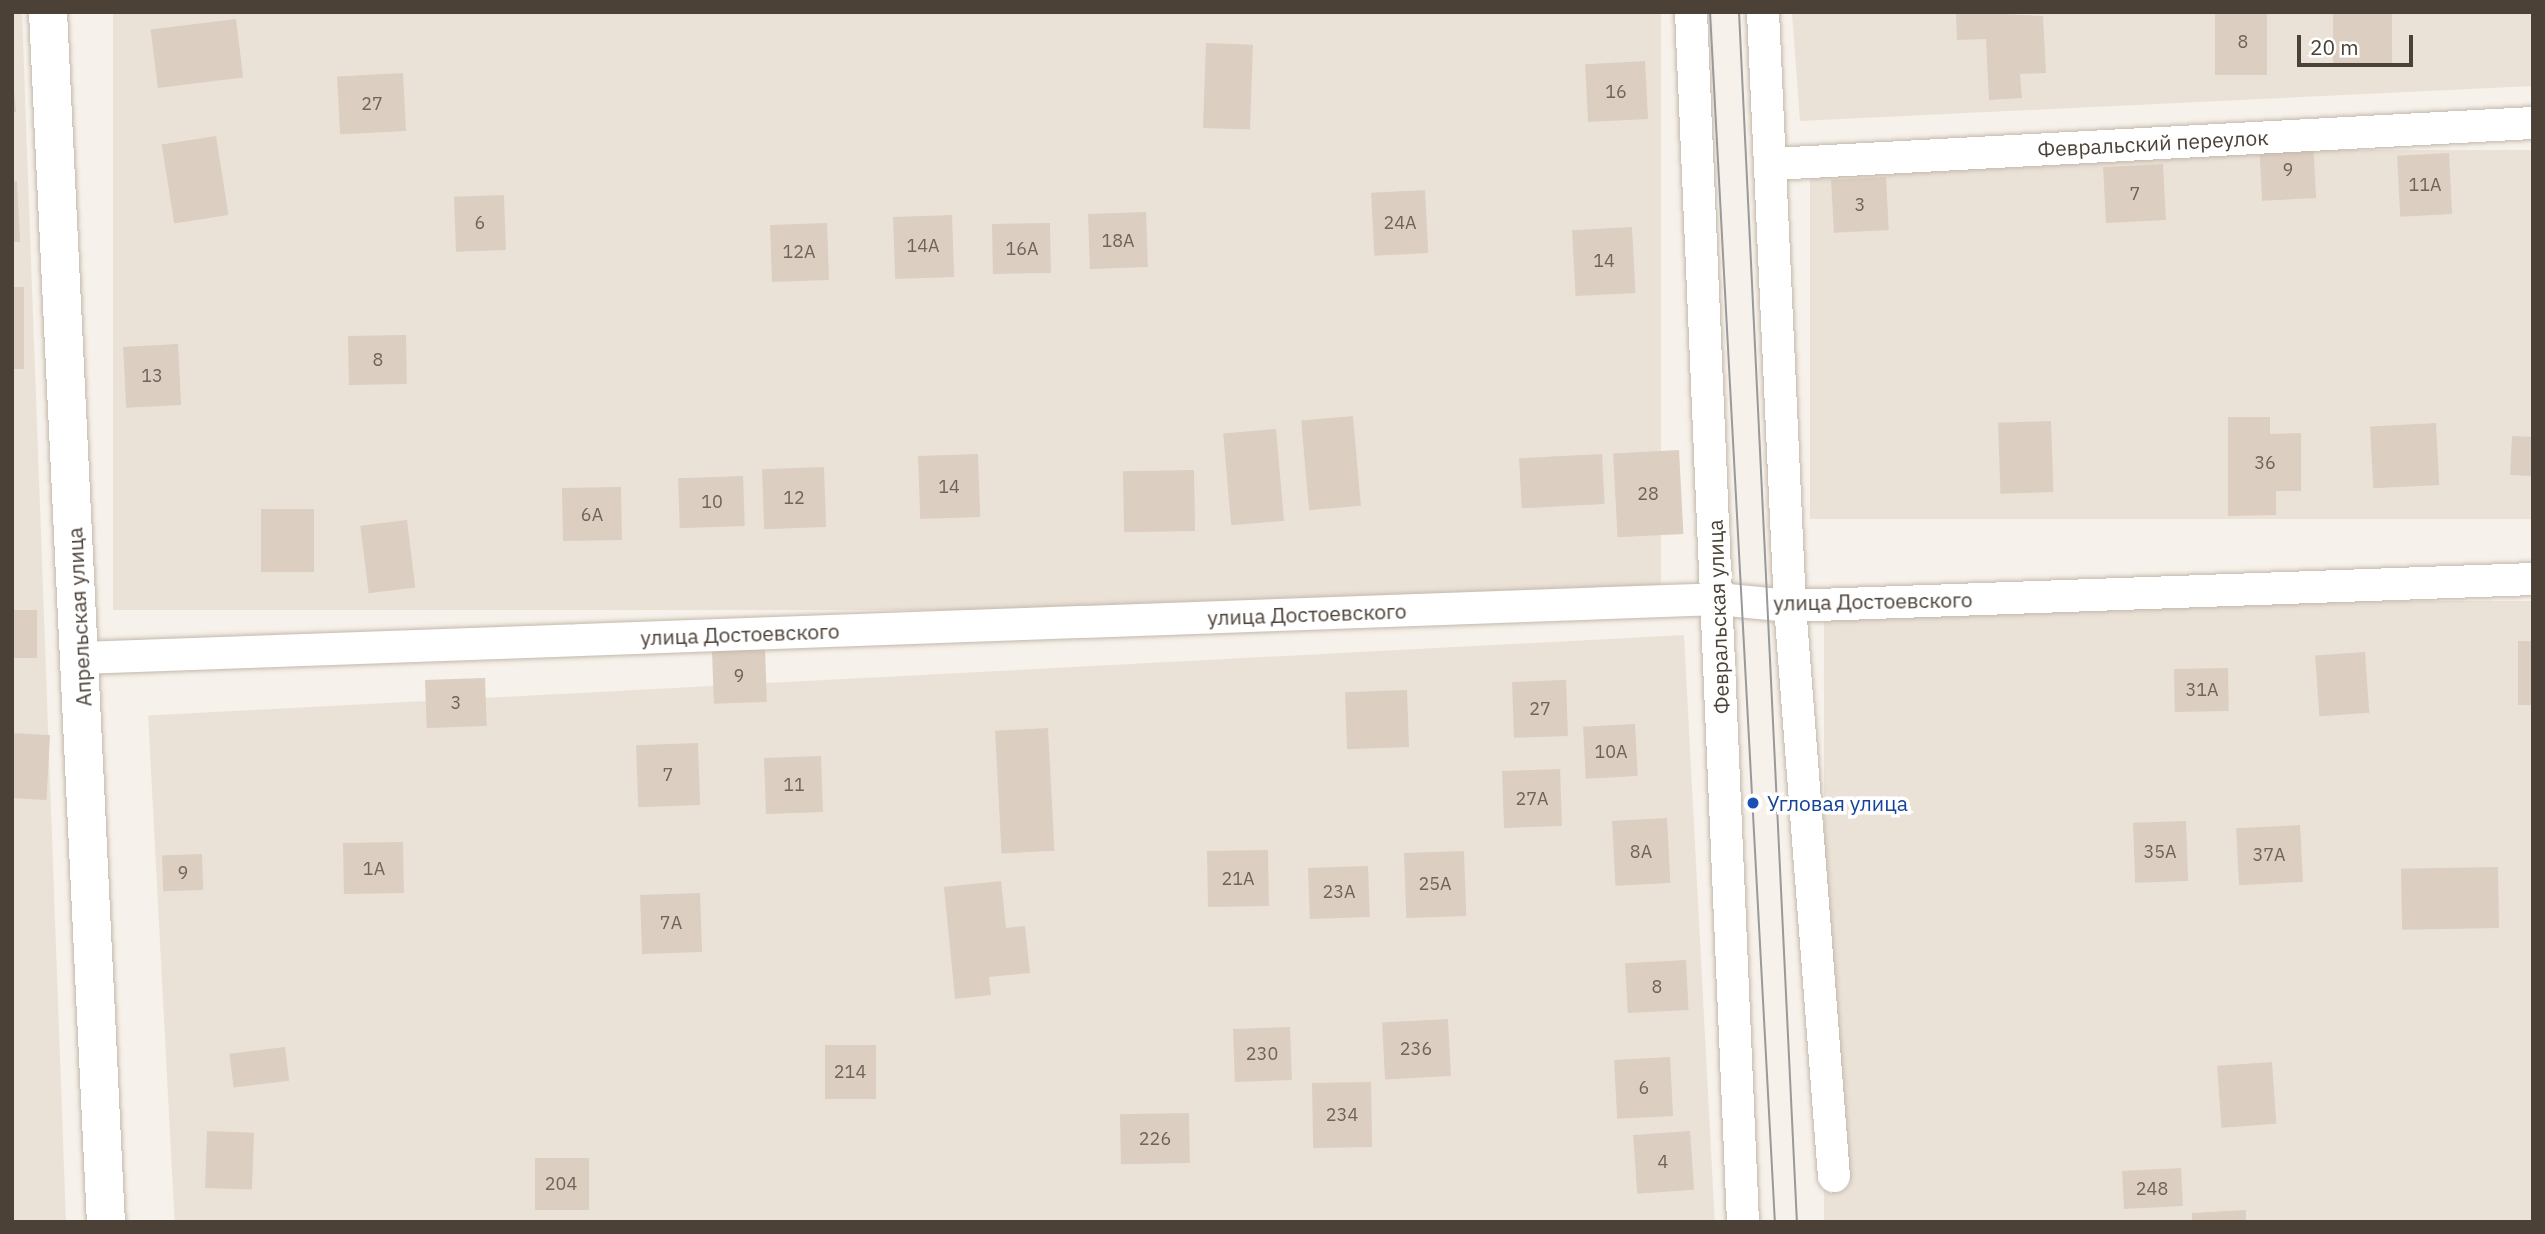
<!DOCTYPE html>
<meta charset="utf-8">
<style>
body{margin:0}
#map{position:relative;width:2545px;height:1234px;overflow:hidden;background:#f6f1ea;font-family:"IBM Plex Sans",sans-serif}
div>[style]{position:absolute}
.residential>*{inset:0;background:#ebe2d7;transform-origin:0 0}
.building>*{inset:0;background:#dccec1;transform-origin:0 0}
.roads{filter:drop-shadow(0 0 2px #c3b8ab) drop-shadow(0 0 2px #c3b8ab)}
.minor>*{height:32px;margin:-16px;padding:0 16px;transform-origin:16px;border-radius:16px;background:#fff}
.tertiary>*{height:38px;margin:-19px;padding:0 19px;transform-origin:19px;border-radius:19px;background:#fff}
.tram>*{height:2px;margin:-1px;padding:0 1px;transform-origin:1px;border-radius:1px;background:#999}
.dots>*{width:19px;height:19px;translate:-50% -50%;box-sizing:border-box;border:4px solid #fff;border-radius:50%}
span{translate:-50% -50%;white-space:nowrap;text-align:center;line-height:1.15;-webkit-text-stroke:7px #fff;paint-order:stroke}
.number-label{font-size:18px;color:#6f645a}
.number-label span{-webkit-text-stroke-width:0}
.street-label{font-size:21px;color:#4b4137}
.transit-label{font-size:21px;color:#164399}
.left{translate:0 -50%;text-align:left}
.frame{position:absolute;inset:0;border:14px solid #4b4137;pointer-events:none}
.scale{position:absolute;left:2297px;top:35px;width:116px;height:32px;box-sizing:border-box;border:4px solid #4b4137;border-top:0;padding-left:9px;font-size:21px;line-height:24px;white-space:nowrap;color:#4b4137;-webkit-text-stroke:5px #fff;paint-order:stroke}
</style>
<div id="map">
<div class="residential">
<i style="clip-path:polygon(12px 12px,22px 12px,66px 1222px,12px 1222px)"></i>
<i style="left:113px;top:12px;width:1548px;height:598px"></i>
<i style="clip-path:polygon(1792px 12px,2533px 12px,2533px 86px,1800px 121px)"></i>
<i style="left:2533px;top:150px;width:369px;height:723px;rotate:90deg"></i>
<i style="left:2533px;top:601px;width:621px;height:709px;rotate:90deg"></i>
<i style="left:1684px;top:635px;width:588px;height:1538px;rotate:87deg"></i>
</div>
<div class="building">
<i style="clip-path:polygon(1956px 12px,2043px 16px,2046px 73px,2020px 74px,2022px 98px,1989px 100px,1986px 39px,1957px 40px)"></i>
<i style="left:2215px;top:12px;width:52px;height:63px"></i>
<i style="left:2333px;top:12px;width:59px;height:55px"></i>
<i style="left:236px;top:19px;width:59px;height:86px;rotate:83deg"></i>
<i style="left:1206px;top:43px;width:47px;height:85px;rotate:2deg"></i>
<i style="left:1645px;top:61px;width:58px;height:60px;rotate:87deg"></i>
<i style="left:403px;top:73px;width:58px;height:66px;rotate:87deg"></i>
<i style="clip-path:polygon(12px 91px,14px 91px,16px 112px,12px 112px)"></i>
<i style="left:216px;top:136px;width:80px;height:55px;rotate:81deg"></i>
<i style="left:2313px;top:139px;width:59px;height:54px;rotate:87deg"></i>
<i style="left:2449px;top:153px;width:61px;height:52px;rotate:87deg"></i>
<i style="left:2163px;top:164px;width:56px;height:60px;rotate:87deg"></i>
<i style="left:1886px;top:177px;width:53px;height:55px;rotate:87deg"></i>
<i style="clip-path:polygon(17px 181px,20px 242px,12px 242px,12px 182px)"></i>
<i style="left:1425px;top:190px;width:63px;height:54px;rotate:87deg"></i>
<i style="left:504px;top:195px;width:55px;height:50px;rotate:88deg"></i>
<i style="left:1146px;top:212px;width:55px;height:58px;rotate:88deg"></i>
<i style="left:952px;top:215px;width:62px;height:59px;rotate:88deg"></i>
<i style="left:827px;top:223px;width:57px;height:57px;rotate:88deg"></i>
<i style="left:1050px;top:223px;width:50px;height:58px;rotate:89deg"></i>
<i style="left:1632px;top:227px;width:66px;height:60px;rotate:87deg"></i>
<i style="left:12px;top:287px;width:12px;height:82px"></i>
<i style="left:406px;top:335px;width:49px;height:58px;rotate:89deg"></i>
<i style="left:178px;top:344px;width:61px;height:55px;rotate:87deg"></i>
<i style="left:1353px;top:416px;width:90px;height:52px;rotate:85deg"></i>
<i style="clip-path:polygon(2228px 417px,2270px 417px,2270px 434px,2301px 433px,2301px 491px,2276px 491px,2276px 515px,2228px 516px)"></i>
<i style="left:2051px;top:421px;width:71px;height:53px;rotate:88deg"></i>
<i style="left:2436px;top:423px;width:62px;height:66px;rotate:87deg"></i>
<i style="left:1276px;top:429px;width:92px;height:53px;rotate:85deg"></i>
<i style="left:2512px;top:436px;width:21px;height:39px;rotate:3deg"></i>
<i style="left:1679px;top:450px;width:84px;height:66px;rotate:87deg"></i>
<i style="left:978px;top:454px;width:63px;height:60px;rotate:88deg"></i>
<i style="left:1602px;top:454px;width:50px;height:83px;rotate:87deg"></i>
<i style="left:824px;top:467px;width:60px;height:62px;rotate:88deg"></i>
<i style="left:1194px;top:470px;width:61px;height:71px;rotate:89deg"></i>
<i style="left:743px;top:476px;width:50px;height:65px;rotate:88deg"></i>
<i style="left:621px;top:487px;width:53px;height:59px;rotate:89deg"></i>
<i style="left:261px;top:509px;width:53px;height:63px"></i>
<i style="left:407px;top:520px;width:68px;height:47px;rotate:83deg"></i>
<i style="left:12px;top:610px;width:25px;height:48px"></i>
<i style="left:2518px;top:641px;width:15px;height:64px"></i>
<i style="left:765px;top:649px;width:53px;height:53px;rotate:88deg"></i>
<i style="left:2365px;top:652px;width:61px;height:50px;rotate:86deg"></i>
<i style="left:2228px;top:668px;width:43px;height:54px;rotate:89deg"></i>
<i style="left:485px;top:678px;width:48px;height:60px;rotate:88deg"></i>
<i style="left:1566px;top:680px;width:56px;height:54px;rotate:88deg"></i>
<i style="left:1407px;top:690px;width:57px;height:62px;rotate:88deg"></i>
<i style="left:1635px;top:724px;width:52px;height:52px;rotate:87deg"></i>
<i style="left:1048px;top:728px;width:123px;height:53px;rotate:87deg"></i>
<i style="left:12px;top:733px;width:38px;height:65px;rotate:3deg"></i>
<i style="left:698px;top:743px;width:62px;height:62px;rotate:88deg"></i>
<i style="left:821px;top:756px;width:56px;height:57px;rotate:88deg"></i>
<i style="left:1560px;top:769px;width:57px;height:58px;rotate:88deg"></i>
<i style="left:1667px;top:818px;width:65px;height:55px;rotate:87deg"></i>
<i style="left:2186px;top:821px;width:60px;height:53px;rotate:88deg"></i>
<i style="left:2300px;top:825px;width:57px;height:64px;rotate:87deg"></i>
<i style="left:403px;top:842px;width:51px;height:60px;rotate:89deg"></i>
<i style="left:1268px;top:850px;width:56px;height:61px;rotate:89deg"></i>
<i style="left:1464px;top:851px;width:65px;height:60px;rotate:88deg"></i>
<i style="left:202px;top:854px;width:36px;height:40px;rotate:88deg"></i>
<i style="left:1368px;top:866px;width:51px;height:60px;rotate:88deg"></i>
<i style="left:2498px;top:867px;width:61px;height:97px;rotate:89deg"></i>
<i style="clip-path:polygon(1001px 881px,1006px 928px,1025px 926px,1030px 973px,989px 977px,991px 995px,955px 999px,944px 887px)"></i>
<i style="left:700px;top:893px;width:59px;height:60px;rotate:88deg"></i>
<i style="left:1686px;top:960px;width:50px;height:61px;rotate:87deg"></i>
<i style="left:1448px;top:1019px;width:57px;height:66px;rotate:87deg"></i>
<i style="left:1290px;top:1027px;width:53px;height:57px;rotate:88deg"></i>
<i style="left:825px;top:1045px;width:51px;height:54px"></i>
<i style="left:285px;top:1047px;width:34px;height:56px;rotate:83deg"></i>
<i style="left:1670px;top:1057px;width:59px;height:56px;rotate:87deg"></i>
<i style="left:2272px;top:1062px;width:62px;height:55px;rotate:86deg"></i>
<i style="left:1371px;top:1082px;width:65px;height:59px;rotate:89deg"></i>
<i style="left:1189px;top:1113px;width:50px;height:69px;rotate:89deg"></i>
<i style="left:207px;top:1131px;width:47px;height:57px;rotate:2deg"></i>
<i style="left:1690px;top:1131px;width:59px;height:57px;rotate:86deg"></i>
<i style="left:535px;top:1158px;width:54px;height:52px"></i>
<i style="left:2181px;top:1168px;width:38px;height:59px;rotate:87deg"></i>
<i style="clip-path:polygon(2246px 1210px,2246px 1222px,2192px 1222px,2192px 1213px)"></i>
</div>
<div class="roads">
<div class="minor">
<i style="left:1691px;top:12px;width:1211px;rotate:87.54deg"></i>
<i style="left:1763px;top:12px;width:595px;rotate:87.4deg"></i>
<i style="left:1790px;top:606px;width:572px;rotate:85.59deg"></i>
<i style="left:1773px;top:164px;width:761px;rotate:-3.09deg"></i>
<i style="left:81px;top:658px;width:1638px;rotate:-2.06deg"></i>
<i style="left:1718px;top:599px;width:72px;rotate:5.6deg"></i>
<i style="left:1790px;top:606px;width:743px;rotate:-2.08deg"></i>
</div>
<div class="tertiary">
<i style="left:48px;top:12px;width:1211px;rotate:87.26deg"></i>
</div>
</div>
<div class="tram">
<i style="left:1710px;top:12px;width:1212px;rotate:86.93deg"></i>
<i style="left:1739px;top:12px;width:1211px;rotate:87.26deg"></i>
</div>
<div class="dots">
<i style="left:1753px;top:803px;background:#1a4fb4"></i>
</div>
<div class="number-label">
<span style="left:2243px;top:42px">8</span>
<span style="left:1616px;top:92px">16</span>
<span style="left:372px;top:104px">27</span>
<span style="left:2288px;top:170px">9</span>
<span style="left:2425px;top:185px">11А</span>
<span style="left:2135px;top:194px">7</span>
<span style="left:1860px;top:205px">3</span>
<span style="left:480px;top:223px">6</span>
<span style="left:1400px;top:223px">24А</span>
<span style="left:1118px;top:241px">18А</span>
<span style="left:923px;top:246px">14А</span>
<span style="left:1022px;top:249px">16А</span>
<span style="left:799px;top:252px">12А</span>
<span style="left:1604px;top:261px">14</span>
<span style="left:378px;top:360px">8</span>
<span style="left:152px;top:376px">13</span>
<span style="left:2265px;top:463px">36</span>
<span style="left:949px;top:487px">14</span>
<span style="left:1648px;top:494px">28</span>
<span style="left:794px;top:498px">12</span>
<span style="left:712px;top:502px">10</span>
<span style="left:592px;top:515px">6А</span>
<span style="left:739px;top:676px">9</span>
<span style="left:2202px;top:690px">31А</span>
<span style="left:456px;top:703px">3</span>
<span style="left:1540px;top:709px">27</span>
<span style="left:1611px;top:752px">10А</span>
<span style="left:668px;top:775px">7</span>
<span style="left:794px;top:785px">11</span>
<span style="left:1532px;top:799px">27А</span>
<span style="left:1641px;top:852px">8А</span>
<span style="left:2160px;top:852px">35А</span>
<span style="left:2269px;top:855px">37А</span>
<span style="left:374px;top:869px">1А</span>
<span style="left:183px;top:873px">9</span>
<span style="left:1238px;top:879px">21А</span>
<span style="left:1435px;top:884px">25А</span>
<span style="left:1339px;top:892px">23А</span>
<span style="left:671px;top:923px">7А</span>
<span style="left:1657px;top:987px">8</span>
<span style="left:1416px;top:1049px">236</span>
<span style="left:1262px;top:1054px">230</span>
<span style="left:850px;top:1072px">214</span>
<span style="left:1644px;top:1088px">6</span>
<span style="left:1342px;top:1115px">234</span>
<span style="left:1155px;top:1139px">226</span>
<span style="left:1663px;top:1162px">4</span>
<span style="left:561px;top:1184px">204</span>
<span style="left:2152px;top:1189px">248</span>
</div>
<div class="street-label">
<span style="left:2153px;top:143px;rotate:-3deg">Февральский переулок</span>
<span style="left:1873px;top:601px;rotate:-1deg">улица Достоевского</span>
<span style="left:1307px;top:614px;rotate:-2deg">улица Достоевского</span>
<span style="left:79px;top:617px;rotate:-93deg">Апрельская улица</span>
<span style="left:1718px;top:617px;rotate:-92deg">Февральская улица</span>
<span style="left:740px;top:634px;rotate:-2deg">улица Достоевского</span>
</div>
<div class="transit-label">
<span class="left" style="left:1767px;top:803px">Угловая улица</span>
</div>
<div class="frame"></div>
<div class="scale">20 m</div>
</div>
